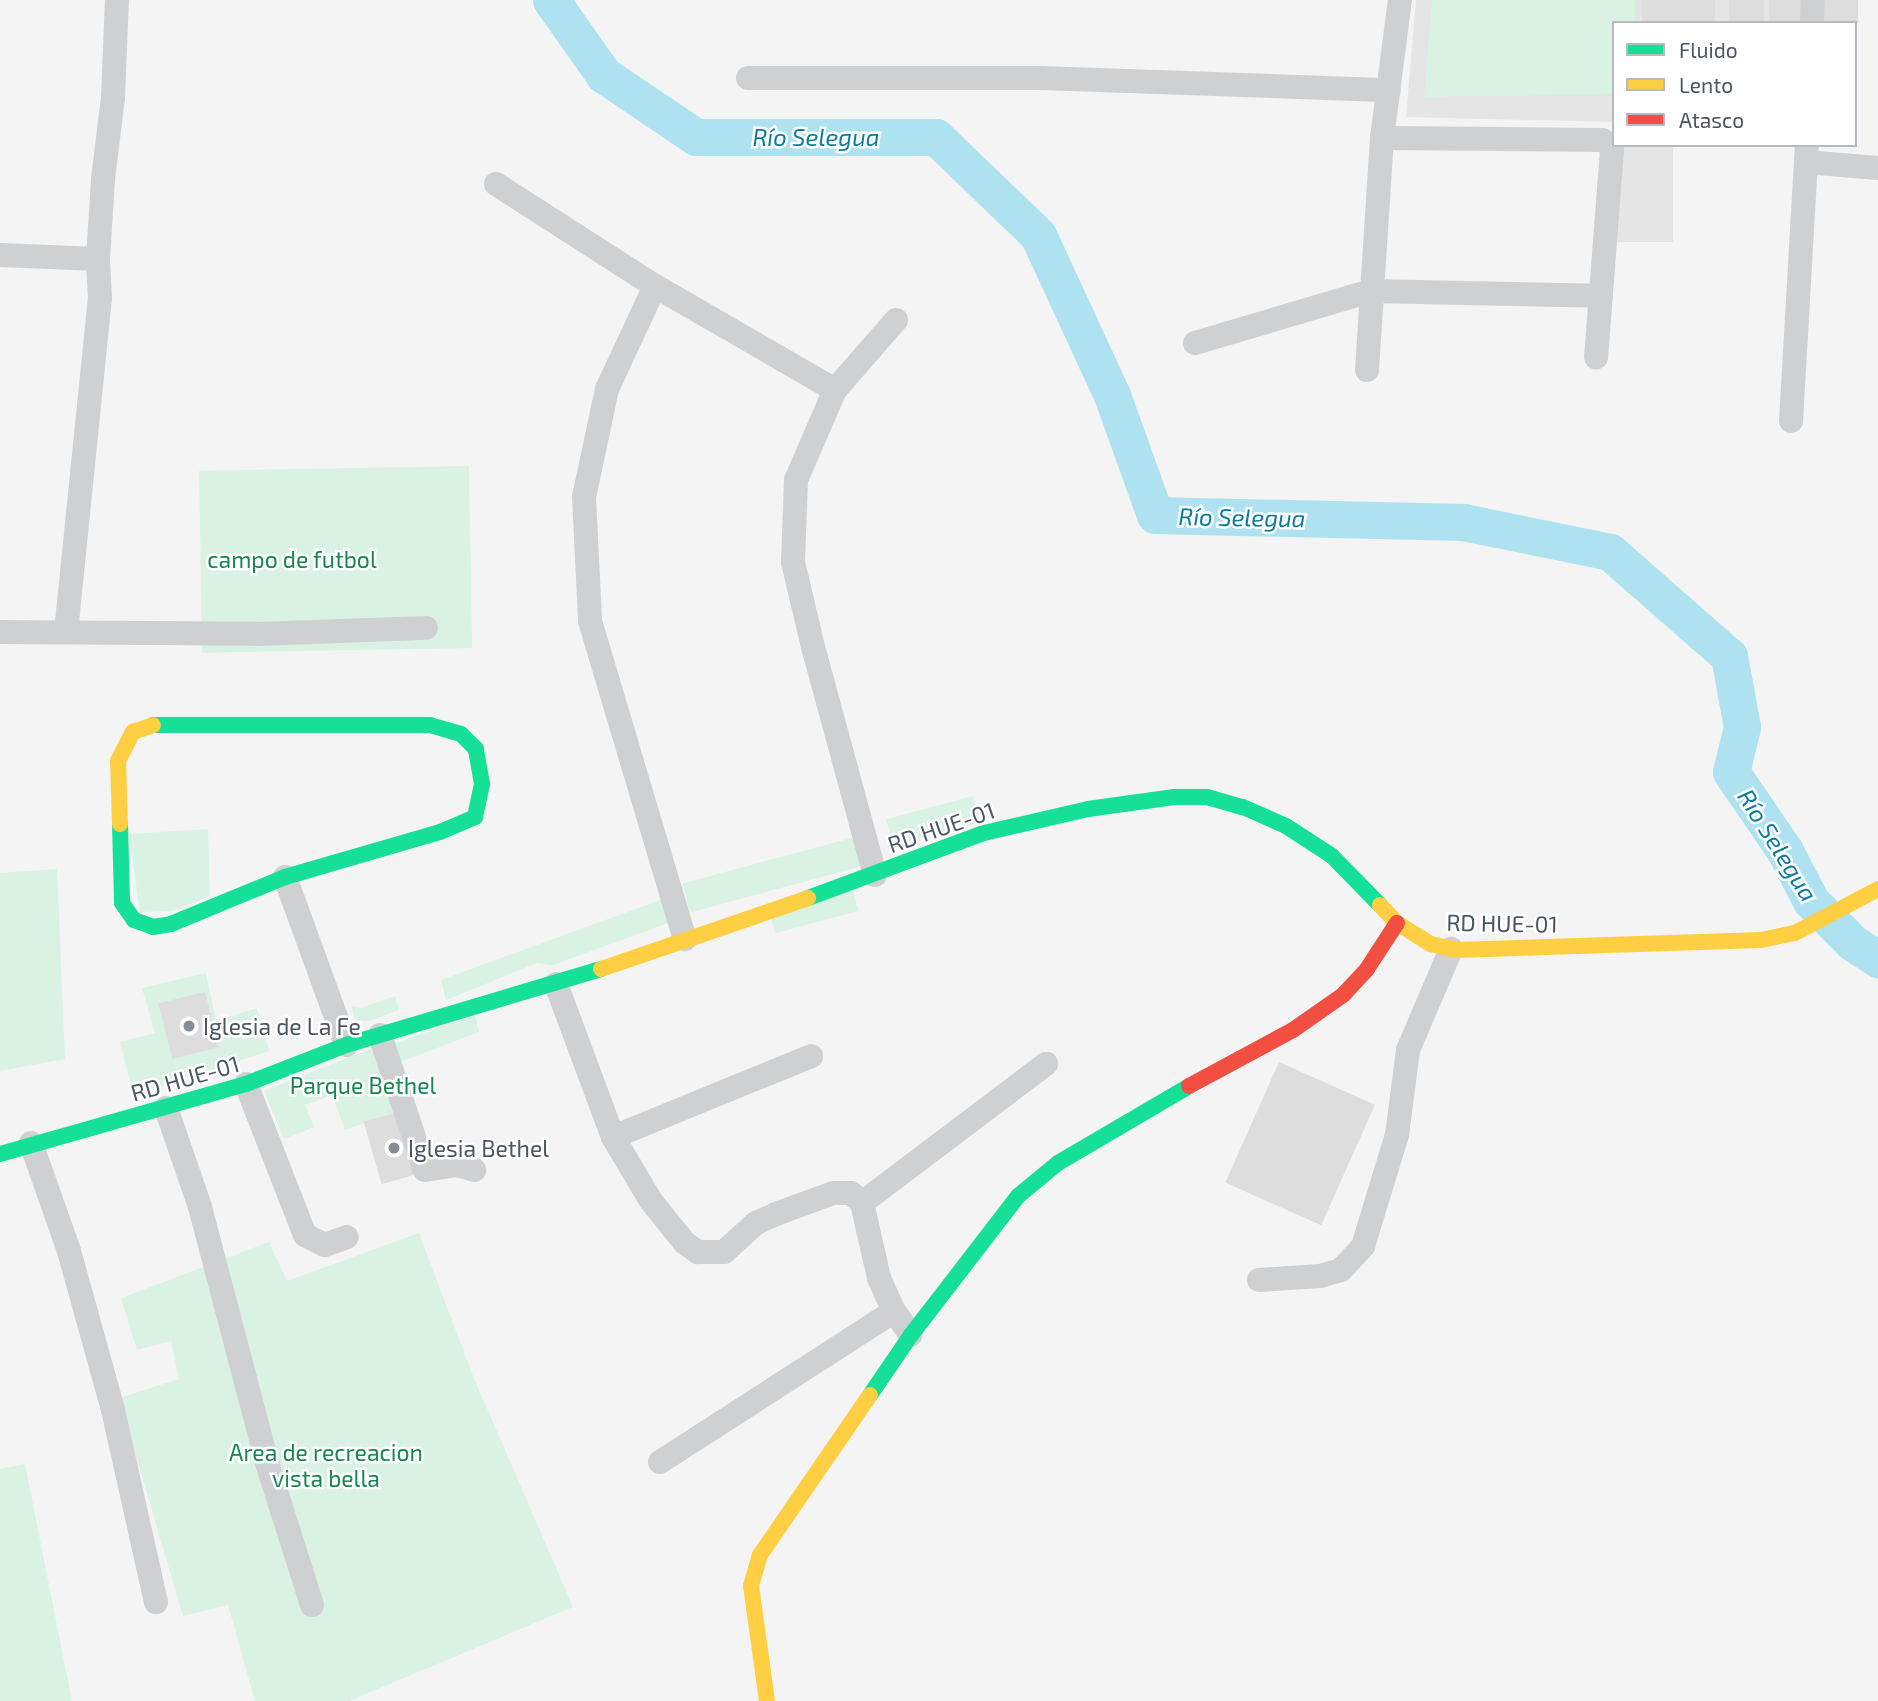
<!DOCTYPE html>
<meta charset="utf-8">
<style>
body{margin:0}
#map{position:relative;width:1878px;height:1701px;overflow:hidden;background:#f4f4f4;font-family:"Exo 2",sans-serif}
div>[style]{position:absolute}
.education>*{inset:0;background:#e6e5e6;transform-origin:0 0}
.green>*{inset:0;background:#d9f2e3;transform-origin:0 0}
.river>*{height:37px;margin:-18.5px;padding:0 18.5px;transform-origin:18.5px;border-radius:18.5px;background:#aee2f0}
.building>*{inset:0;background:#ddddde;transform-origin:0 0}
.street>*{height:24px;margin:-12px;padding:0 12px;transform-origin:12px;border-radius:12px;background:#ced0d2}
.fast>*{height:16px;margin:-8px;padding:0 8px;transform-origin:8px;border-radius:8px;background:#16e098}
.slow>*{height:16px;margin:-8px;padding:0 8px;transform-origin:8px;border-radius:8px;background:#ffcf43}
.jam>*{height:16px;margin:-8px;padding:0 8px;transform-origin:8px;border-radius:8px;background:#f24e42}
.dots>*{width:19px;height:19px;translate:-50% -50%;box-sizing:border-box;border:4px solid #fff;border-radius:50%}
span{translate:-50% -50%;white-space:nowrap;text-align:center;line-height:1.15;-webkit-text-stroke:5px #fff;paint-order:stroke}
.park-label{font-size:23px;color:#17864f}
.street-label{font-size:23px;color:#4a5661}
.poi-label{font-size:23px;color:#4a5661}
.left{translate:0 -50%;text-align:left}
.water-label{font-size:24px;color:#0c7c9b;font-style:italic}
.legend{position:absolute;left:1612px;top:21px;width:245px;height:126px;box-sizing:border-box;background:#fff;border:2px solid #b7bbc0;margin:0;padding:9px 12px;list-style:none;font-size:21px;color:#4a5661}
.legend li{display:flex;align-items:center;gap:14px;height:35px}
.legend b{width:35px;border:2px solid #b7bbc0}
</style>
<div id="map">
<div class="education">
<i style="clip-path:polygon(1416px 0,1805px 0,1805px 23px,1614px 23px,1614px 122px,1406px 117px)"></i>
<i style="left:1616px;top:145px;width:57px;height:97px"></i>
</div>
<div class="green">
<i style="clip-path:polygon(1432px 0,1635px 0,1635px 23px,1614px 23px,1614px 94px,1424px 97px)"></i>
<i style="left:469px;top:466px;width:182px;height:270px;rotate:89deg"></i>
<i style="left:973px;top:796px;width:27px;height:90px;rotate:75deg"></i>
<i style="clip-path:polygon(208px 829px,210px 896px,173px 911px,140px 912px,129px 834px)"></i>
<i style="left:863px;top:835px;width:30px;height:187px;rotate:75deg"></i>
<i style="clip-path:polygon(57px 869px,65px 1059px,0 1071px,0 873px)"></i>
<i style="left:851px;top:884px;width:28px;height:86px;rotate:75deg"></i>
<i style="clip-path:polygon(663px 899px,671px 922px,553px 965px,537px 963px,446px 1000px,441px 980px)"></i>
<i style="clip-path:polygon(206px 973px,216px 1021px,257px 1008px,269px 1051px,133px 1095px,120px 1042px,155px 1033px,142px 988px)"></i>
<i style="clip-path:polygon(395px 996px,399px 1010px,370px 1021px,355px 1020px,352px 1006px,361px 1008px)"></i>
<i style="clip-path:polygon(475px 1015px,479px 1032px,398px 1063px,393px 1044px)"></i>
<i style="clip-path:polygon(383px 1044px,405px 1109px,345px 1130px,332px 1095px,305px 1105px,314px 1127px,284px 1139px,264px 1091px)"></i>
<i style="clip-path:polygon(419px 1233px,473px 1376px,573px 1607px,349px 1701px,255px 1701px,228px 1605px,183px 1616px,119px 1398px,179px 1379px,171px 1341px,137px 1350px,121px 1298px,269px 1242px,287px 1281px)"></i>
<i style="clip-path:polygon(25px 1464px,43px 1555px,72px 1701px,0 1701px,0 1469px)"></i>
</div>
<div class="river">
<i style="left:551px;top:0;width:92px;rotate:54.8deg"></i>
<i style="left:604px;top:75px;width:111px;rotate:34deg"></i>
<i style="left:696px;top:137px;width:240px"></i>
<i style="left:936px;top:137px;width:141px;rotate:43.9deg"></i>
<i style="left:1038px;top:235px;width:176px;rotate:65.2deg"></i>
<i style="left:1112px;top:395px;width:127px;rotate:70.3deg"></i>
<i style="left:1155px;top:515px;width:308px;rotate:1.3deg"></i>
<i style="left:1463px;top:522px;width:150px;rotate:11.5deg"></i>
<i style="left:1610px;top:552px;width:158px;rotate:41.2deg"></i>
<i style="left:1729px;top:656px;width:72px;rotate:79.6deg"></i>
<i style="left:1742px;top:727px;width:46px;rotate:103.7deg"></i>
<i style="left:1731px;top:772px;width:96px;rotate:55.6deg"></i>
<i style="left:1785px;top:851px;width:56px;rotate:62.5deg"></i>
<i style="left:1811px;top:901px;width:59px;rotate:45deg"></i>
<i style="left:1853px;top:943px;width:30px;rotate:33deg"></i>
</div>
<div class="building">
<i style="left:1642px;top:0;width:73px;height:23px"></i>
<i style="left:1729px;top:0;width:35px;height:23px"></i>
<i style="left:1769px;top:0;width:36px;height:23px"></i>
<i style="left:1819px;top:0;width:39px;height:23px"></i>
<i style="left:205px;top:992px;width:57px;height:48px;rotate:76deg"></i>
<i style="left:1279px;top:1062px;width:105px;height:132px;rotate:24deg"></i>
<i style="left:405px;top:1110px;width:65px;height:43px;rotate:74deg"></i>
</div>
<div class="street">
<i style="left:1812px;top:23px;width:23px;rotate:-88deg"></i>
<i style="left:748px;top:78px;width:293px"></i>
<i style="left:1041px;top:78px;width:348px;rotate:2deg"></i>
<i style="left:1382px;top:138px;width:220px;rotate:0.5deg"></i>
<i style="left:1602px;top:140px;width:8px;rotate:30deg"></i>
<i style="left:1609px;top:144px;width:7px;rotate:63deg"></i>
<i style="left:1612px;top:150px;width:208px;rotate:94.4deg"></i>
<i style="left:1806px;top:162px;width:72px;rotate:4.8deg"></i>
<i style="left:496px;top:184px;width:189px;rotate:32.7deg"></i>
<i style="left:655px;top:286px;width:208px;rotate:30deg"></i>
<i style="left:0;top:255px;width:98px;rotate:2.3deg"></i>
<i style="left:98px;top:259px;width:80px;rotate:-86.4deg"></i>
<i style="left:103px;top:179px;width:82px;rotate:-83deg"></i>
<i style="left:113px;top:98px;width:98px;rotate:-87.7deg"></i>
<i style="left:655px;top:286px;width:114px;rotate:115deg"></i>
<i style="left:607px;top:389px;width:110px;rotate:102deg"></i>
<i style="left:584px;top:497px;width:124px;rotate:87.2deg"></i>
<i style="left:590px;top:621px;width:332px;rotate:73.4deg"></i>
<i style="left:1195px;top:343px;width:183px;rotate:-16.5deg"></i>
<i style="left:1370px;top:291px;width:231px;rotate:1.2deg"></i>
<i style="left:1367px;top:370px;width:232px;rotate:-86.3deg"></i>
<i style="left:1382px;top:138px;width:139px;rotate:-82.6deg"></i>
<i style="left:1791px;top:421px;width:276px;rotate:-86.7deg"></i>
<i style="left:0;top:632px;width:259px;rotate:0.4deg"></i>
<i style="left:259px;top:634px;width:167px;rotate:-2.1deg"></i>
<i style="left:66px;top:632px;width:335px;rotate:-84.2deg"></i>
<i style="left:100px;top:299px;width:40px;rotate:-92.9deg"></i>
<i style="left:875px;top:875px;width:232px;rotate:-105.2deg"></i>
<i style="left:814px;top:651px;width:91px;rotate:-103.3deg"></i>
<i style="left:793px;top:562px;width:82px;rotate:-87.9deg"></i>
<i style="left:796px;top:480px;width:98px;rotate:-66.6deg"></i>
<i style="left:835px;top:390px;width:93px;rotate:-48.9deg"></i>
<i style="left:285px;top:877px;width:179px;rotate:70deg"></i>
<i style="left:556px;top:984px;width:163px;rotate:69.6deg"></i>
<i style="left:613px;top:1137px;width:74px;rotate:59.3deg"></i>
<i style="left:651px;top:1201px;width:54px;rotate:51deg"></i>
<i style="left:685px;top:1243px;width:16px;rotate:35deg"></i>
<i style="left:698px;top:1252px;width:26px"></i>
<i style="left:724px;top:1252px;width:43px;rotate:-42.2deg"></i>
<i style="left:756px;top:1223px;width:22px;rotate:-24deg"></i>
<i style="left:776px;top:1214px;width:61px;rotate:-20.2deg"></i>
<i style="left:833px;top:1193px;width:18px"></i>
<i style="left:851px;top:1193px;width:15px;rotate:42deg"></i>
<i style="left:862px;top:1203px;width:77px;rotate:77.2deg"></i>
<i style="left:879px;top:1278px;width:36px;rotate:66deg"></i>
<i style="left:894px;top:1311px;width:29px;rotate:55deg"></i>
<i style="left:380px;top:1035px;width:142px;rotate:71.6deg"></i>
<i style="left:425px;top:1170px;width:32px;rotate:-9deg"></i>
<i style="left:457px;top:1165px;width:18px;rotate:16deg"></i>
<i style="left:246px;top:1084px;width:162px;rotate:68.7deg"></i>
<i style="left:305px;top:1235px;width:22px;rotate:27deg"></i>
<i style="left:325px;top:1245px;width:23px;rotate:-20deg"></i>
<i style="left:166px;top:1108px;width:105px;rotate:71deg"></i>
<i style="left:200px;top:1207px;width:265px;rotate:75.3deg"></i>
<i style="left:267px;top:1463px;width:149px;rotate:72.4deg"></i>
<i style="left:613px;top:1137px;width:214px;rotate:-22.2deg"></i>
<i style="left:31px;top:1143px;width:114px;rotate:70.6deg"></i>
<i style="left:69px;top:1251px;width:165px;rotate:74.5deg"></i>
<i style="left:113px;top:1410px;width:197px;rotate:77.4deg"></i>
<i style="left:862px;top:1203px;width:231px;rotate:-37.1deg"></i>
<i style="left:1259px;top:1280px;width:61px;rotate:-3.8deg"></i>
<i style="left:1320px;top:1276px;width:22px;rotate:-16deg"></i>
<i style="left:1341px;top:1270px;width:33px;rotate:-47deg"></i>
<i style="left:1363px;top:1246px;width:116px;rotate:-73deg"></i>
<i style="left:1397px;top:1135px;width:86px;rotate:-82.6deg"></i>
<i style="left:1408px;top:1050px;width:110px;rotate:-66.9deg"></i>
<i style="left:660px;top:1462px;width:278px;rotate:-32.8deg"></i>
</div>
<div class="fast">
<i style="left:120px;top:824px;width:79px;rotate:88.5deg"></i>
<i style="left:122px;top:903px;width:21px;rotate:55deg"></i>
<i style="left:134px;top:920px;width:20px;rotate:20deg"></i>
<i style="left:153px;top:927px;width:18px;rotate:-9deg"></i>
<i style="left:171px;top:924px;width:123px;rotate:-22.4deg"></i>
<i style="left:285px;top:877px;width:161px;rotate:-16.2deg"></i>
<i style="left:440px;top:832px;width:38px;rotate:-23deg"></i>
<i style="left:475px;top:817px;width:34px;rotate:-78deg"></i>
<i style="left:482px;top:784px;width:36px;rotate:-100deg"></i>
<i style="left:476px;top:749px;width:21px;rotate:-135deg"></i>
<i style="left:461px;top:734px;width:32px;rotate:-164deg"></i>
<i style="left:430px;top:725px;width:277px;rotate:180deg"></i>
<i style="left:808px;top:898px;width:188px;rotate:-20.3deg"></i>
<i style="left:984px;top:833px;width:107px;rotate:-13deg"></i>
<i style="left:1088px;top:809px;width:87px;rotate:-7.9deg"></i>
<i style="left:1174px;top:797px;width:33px"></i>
<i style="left:1207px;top:797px;width:37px;rotate:16deg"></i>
<i style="left:1243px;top:807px;width:47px;rotate:23.8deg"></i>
<i style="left:1286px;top:826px;width:55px;rotate:33.1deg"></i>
<i style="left:1332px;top:856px;width:69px;rotate:45.6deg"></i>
<i style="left:0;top:1154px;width:256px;rotate:-15.9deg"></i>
<i style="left:246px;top:1084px;width:107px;rotate:-21.3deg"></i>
<i style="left:346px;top:1045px;width:266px;rotate:-16.6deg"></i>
<i style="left:870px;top:1395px;width:73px;rotate:-55.7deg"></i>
<i style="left:911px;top:1335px;width:175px;rotate:-52.4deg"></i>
<i style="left:1018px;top:1196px;width:52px;rotate:-39.5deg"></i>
<i style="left:1058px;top:1163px;width:152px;rotate:-30.4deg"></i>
</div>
<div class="slow">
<i style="left:120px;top:824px;width:63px;rotate:-91.8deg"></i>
<i style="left:118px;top:761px;width:33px;rotate:-63deg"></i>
<i style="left:133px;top:732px;width:21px;rotate:-19deg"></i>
<i style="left:1380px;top:905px;width:25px;rotate:47deg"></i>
<i style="left:1397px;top:923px;width:40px;rotate:32deg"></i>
<i style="left:1431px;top:944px;width:26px;rotate:13deg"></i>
<i style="left:1456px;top:950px;width:305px;rotate:-1.9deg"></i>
<i style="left:1761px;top:940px;width:35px;rotate:-12deg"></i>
<i style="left:1795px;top:933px;width:94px;rotate:-27.9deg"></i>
<i style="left:601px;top:969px;width:219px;rotate:-18.9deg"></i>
<i style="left:767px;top:1701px;width:116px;rotate:-97.9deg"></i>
<i style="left:751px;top:1586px;width:32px;rotate:-74deg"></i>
<i style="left:760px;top:1555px;width:194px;rotate:-55.5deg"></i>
</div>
<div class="jam">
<i style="left:1189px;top:1086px;width:118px;rotate:-28.3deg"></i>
<i style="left:1293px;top:1030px;width:61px;rotate:-35deg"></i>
<i style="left:1343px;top:995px;width:35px;rotate:-47deg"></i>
<i style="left:1367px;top:969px;width:55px;rotate:-56.9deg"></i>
</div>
<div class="dots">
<i style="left:189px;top:1026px;background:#868d94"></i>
<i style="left:394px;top:1148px;background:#868d94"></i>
</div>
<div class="park-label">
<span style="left:292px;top:559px">campo de futbol</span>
<span style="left:363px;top:1085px">Parque Bethel</span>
<span style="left:326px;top:1465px">Area de recreacion<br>vista bella</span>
</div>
<div class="street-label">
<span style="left:941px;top:827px;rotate:-19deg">RD HUE-01</span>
<span style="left:1502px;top:923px;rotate:1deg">RD HUE-01</span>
<span style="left:185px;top:1078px;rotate:-16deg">RD HUE-01</span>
</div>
<div class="poi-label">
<span class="left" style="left:203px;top:1026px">Iglesia de La Fe</span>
<span class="left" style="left:408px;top:1148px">Iglesia Bethel</span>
</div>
<div class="water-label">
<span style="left:816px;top:137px">Río Selegua</span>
<span style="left:1242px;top:517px;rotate:1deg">Río Selegua</span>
<span style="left:1778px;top:845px;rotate:58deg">Río Selegua</span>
</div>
<ul class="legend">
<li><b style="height:9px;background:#16e098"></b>Fluido</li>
<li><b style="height:9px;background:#ffcf43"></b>Lento</li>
<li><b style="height:9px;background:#f24e42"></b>Atasco</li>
</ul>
</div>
